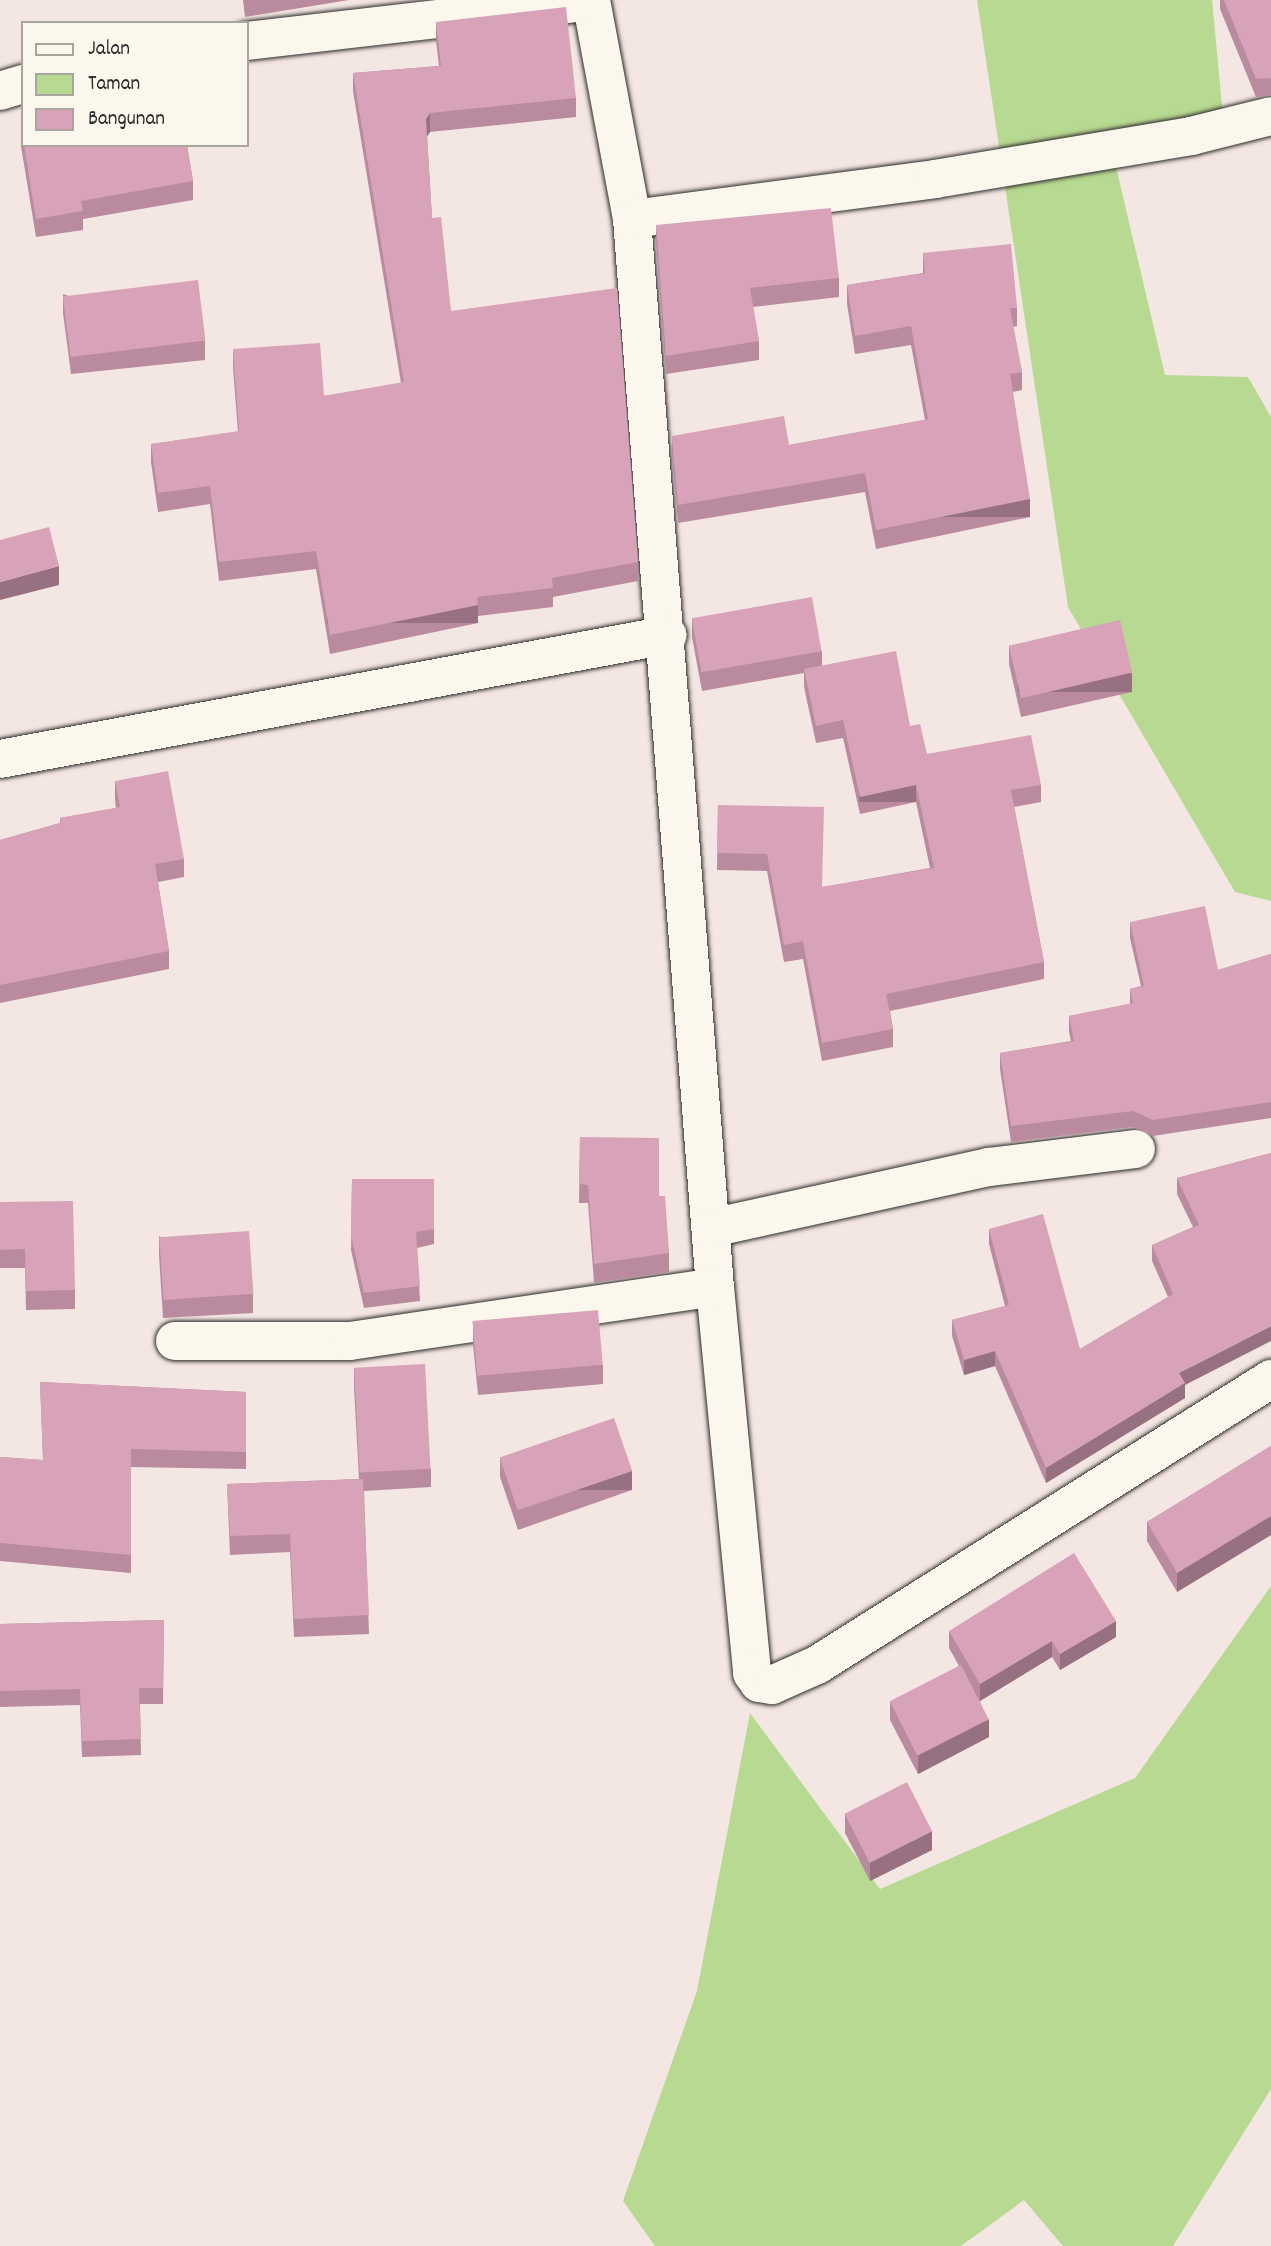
<!DOCTYPE html>
<style>
body{margin:0}
#map{position:relative;width:1271px;height:2246px;overflow:hidden;background:#f4e6e2;font-family:Dekko,sans-serif}
div>[style]{position:absolute}
.green>*{inset:0;background:#b8d992}
.roads{filter:drop-shadow(0 0 2px #2b2b2b) drop-shadow(0 0 2px #2b2b2b)}
.minor>*{height:38px;margin:-19px;padding:0 19px;transform-origin:19px;border-radius:19px;background:#fbf7ec}
.wall>*{inset:0;background:#ba8b9f}
.shaded-wall>*{inset:0;background:#977182;transform-origin:0 0}
.building>*{inset:0;background:#d8a2b9;transform-origin:0 0}
span{translate:-50% -50%;white-space:nowrap;text-align:center;line-height:1.15;-webkit-text-stroke:5px #fbf7ec;paint-order:stroke}
.legend{position:absolute;left:21px;top:21px;width:228px;height:126px;box-sizing:border-box;background:#fbf7ec;border:2px solid #a8a59f;margin:0;padding:9px 12px;list-style:none;font-size:21px;color:#2b2b2b}
.legend li{display:flex;align-items:center;gap:14px;height:35px}
.legend b{width:35px;border:2px solid #a8a59f}
</style>
<div id="map">
<div class="green">
<i style="clip-path:polygon(977px 0,1212px 0,1223px 116px,1112px 150px,1165px 375px,1248px 377px,1271px 417px,1271px 901px,1235px 892px,1068px 607px)"></i>
<i style="clip-path:polygon(1271px 1586px,1271px 2089px,1173px 2246px,1063px 2246px,1024px 2200px,961px 2246px,655px 2246px,623px 2201px,697px 1991px,750px 1713px,880px 1889px,1135px 1778px)"></i>
</div>
<div class="roads">
<div class="minor">
<i style="left:591px;top:0;width:223px;rotate:79.4deg"></i>
<i style="left:632px;top:219px;width:1071px;rotate:85.56deg"></i>
<i style="left:715px;top:1287px;width:388px;rotate:84.5deg"></i>
<i style="left:752px;top:1673px;width:12px;rotate:55deg"></i>
<i style="left:759px;top:1683px;width:13px;rotate:9deg"></i>
<i style="left:772px;top:1685px;width:49px;rotate:-24deg"></i>
<i style="left:817px;top:1665px;width:537px;rotate:-32.21deg"></i>
<i style="left:247px;top:41px;width:346px;rotate:-6.6deg"></i>
<i style="left:0;top:91px;width:24px;rotate:-17deg"></i>
<i style="left:632px;top:219px;width:306px;rotate:-7.5deg"></i>
<i style="left:935px;top:179px;width:260px;rotate:-9.5deg"></i>
<i style="left:1191px;top:136px;width:82px;rotate:-14deg"></i>
<i style="left:0;top:759px;width:679px;rotate:-10.52deg"></i>
<i style="left:711px;top:1228px;width:285px;rotate:-12.4deg"></i>
<i style="left:989px;top:1167px;width:148px;rotate:-7deg"></i>
<i style="left:175px;top:1341px;width:175px"></i>
<i style="left:350px;top:1341px;width:369px;rotate:-8.4deg"></i>
</div>
</div>
<div class="wall">
<i style="clip-path:polygon(243px 0,349px 0,245px 17px)"></i>
<i style="clip-path:polygon(1220px 0,1271px 0,1271px 96px,1256px 97px,1220px 9px)"></i>
<i style="clip-path:polygon(436px 22px,576px 98px,576px 117px,430px 132px,427px 136px,432px 218px,451px 311px,638px 562px,638px 581px,553px 597px,553px 607px,478px 616px,478px 623px,330px 654px,316px 569px,219px 581px,210px 504px,158px 512px,151px 462px,151px 444px,238px 432px,233px 368px,233px 349px,324px 396px,401px 383px,353px 91px,353px 73px,439px 66px,436px 41px)"></i>
<i style="clip-path:polygon(23px 127px,23px 145px,187px 145px,193px 181px,193px 200px,83px 219px,83px 230px,36px 237px,21px 146px,21px 128px)"></i>
<i style="clip-path:polygon(656px 225px,839px 278px,839px 297px,753px 307px,759px 341px,759px 360px,666px 374px,656px 244px)"></i>
<i style="clip-path:polygon(923px 253px,1017px 308px,1017px 326px,1013px 327px,1022px 372px,1022px 390px,1013px 392px,1030px 517px,876px 549px,865px 492px,678px 523px,672px 455px,672px 436px,789px 445px,925px 420px,911px 345px,855px 354px,847px 304px,847px 285px,923px 273px)"></i>
<i style="clip-path:polygon(63px 294px,205px 341px,205px 360px,71px 374px,63px 313px)"></i>
<i style="clip-path:polygon(692px 619px,822px 651px,822px 666px,910px 726px,927px 754px,1041px 785px,1041px 802px,1014px 807px,1044px 962px,1044px 979px,890px 1011px,893px 1029px,893px 1047px,822px 1061px,803px 959px,784px 962px,767px 871px,717px 870px,718px 805px,823px 887px,930px 868px,916px 802px,860px 814px,843px 738px,816px 743px,804px 687px,804px 673px,702px 691px,692px 637px)"></i>
<i style="clip-path:polygon(1009px 645px,1132px 692px,1021px 717px,1009px 664px)"></i>
<i style="clip-path:polygon(115px 781px,184px 859px,184px 877px,158px 882px,169px 951px,169px 969px,0 1003px,0 840px,60px 823px,60px 818px,116px 808px,115px 799px)"></i>
<i style="clip-path:polygon(1130px 922px,1218px 970px,1271px 954px,1271px 1118px,1153px 1136px,1133px 1127px,1011px 1142px,1000px 1069px,1000px 1053px,1071px 1041px,1069px 1032px,1069px 1016px,1130px 1004px,1130px 989px,1141px 986px,1130px 938px)"></i>
<i style="clip-path:polygon(580px 1137px,659px 1196px,669px 1253px,669px 1272px,594px 1283px,588px 1203px,579px 1203px)"></i>
<i style="clip-path:polygon(1271px 1153px,1185px 1385px,1185px 1398px,1046px 1483px,995px 1366px,964px 1375px,952px 1336px,952px 1320px,1005px 1306px,989px 1244px,989px 1229px,1080px 1349px,1168px 1297px,1152px 1261px,1152px 1245px,1193px 1227px,1177px 1194px,1177px 1178px)"></i>
<i style="clip-path:polygon(352px 1179px,434px 1179px,434px 1244px,417px 1248px,420px 1301px,364px 1308px,351px 1250px)"></i>
<i style="clip-path:polygon(0 1202px,75px 1290px,75px 1309px,26px 1310px,25px 1268px,0 1268px)"></i>
<i style="clip-path:polygon(159px 1236px,253px 1294px,253px 1313px,163px 1318px,159px 1255px)"></i>
<i style="clip-path:polygon(473px 1326px,603px 1365px,603px 1384px,478px 1395px,473px 1345px)"></i>
<i style="clip-path:polygon(354px 1368px,431px 1469px,431px 1487px,364px 1491px,369px 1634px,294px 1637px,290px 1552px,230px 1555px,227px 1484px,359px 1479px,354px 1387px)"></i>
<i style="clip-path:polygon(40px 1382px,246px 1392px,246px 1469px,131px 1467px,131px 1573px,0 1561px,0 1457px,43px 1460px)"></i>
<i style="clip-path:polygon(1271px 1446px,1271px 1535px,1177px 1592px,1147px 1541px,1147px 1522px)"></i>
<i style="clip-path:polygon(500px 1458px,632px 1490px,518px 1530px,500px 1477px)"></i>
<i style="clip-path:polygon(164px 1620px,163px 1704px,140px 1704px,141px 1755px,82px 1757px,80px 1705px,0 1707px,0 1624px)"></i>
<i style="clip-path:polygon(949px 1631px,1116px 1637px,1060px 1670px,1052px 1657px,980px 1701px,989px 1737px,918px 1774px,890px 1720px,890px 1702px,959px 1666px,949px 1648px)"></i>
<i style="clip-path:polygon(845px 1814px,932px 1850px,870px 1881px,845px 1833px)"></i>
</div>
<div class="shaded-wall">
<i style="clip-path:polygon(430px 113px,430px 132px,426px 138px,426px 119px)"></i>
<i style="left:1030px;top:499px;width:18px;height:157px;rotate:90deg"></i>
<i style="clip-path:polygon(59px 566px,59px 585px,0 600px,0 582px)"></i>
<i style="left:478px;top:605px;width:18px;height:151px;rotate:90deg"></i>
<i style="left:1132px;top:673px;width:19px;height:114px;rotate:90deg"></i>
<i style="left:916px;top:785px;width:17px;height:57px;rotate:90deg"></i>
<i style="clip-path:polygon(1271px 1326px,1271px 1341px,1185px 1385px,1185px 1398px,1046px 1483px,1046px 1468px,1179px 1373px)"></i>
<i style="clip-path:polygon(995px 1351px,995px 1366px,964px 1375px,964px 1360px)"></i>
<i style="left:632px;top:1471px;width:19px;height:121px;rotate:90deg"></i>
<i style="clip-path:polygon(1271px 1516px,1271px 1535px,1177px 1592px,1177px 1573px)"></i>
<i style="clip-path:polygon(1116px 1621px,1116px 1637px,1060px 1670px,1060px 1654px)"></i>
<i style="clip-path:polygon(1052px 1641px,1052px 1657px,980px 1701px,980px 1684px)"></i>
<i style="clip-path:polygon(989px 1719px,989px 1737px,918px 1774px,918px 1755px)"></i>
<i style="clip-path:polygon(932px 1831px,932px 1850px,870px 1881px,870px 1863px)"></i>
</div>
<div class="building">
<i style="clip-path:polygon(1224px 0,1271px 0,1271px 78px,1256px 79px)"></i>
<i style="clip-path:polygon(566px 7px,576px 98px,430px 113px,426px 119px,432px 218px,441px 217px,451px 311px,617px 288px,638px 562px,552px 578px,553px 588px,477px 597px,478px 605px,330px 635px,316px 551px,219px 562px,210px 486px,158px 493px,151px 444px,239px 431px,233px 349px,320px 343px,324px 396px,404px 382px,353px 73px,441px 66px,436px 22px)"></i>
<i style="clip-path:polygon(24px 145px,187px 145px,193px 181px,81px 201px,83px 211px,36px 219px)"></i>
<i style="clip-path:polygon(831px 208px,839px 278px,750px 288px,759px 341px,666px 356px,656px 225px)"></i>
<i style="clip-path:polygon(1011px 244px,1017px 308px,1010px 308px,1022px 372px,1010px 374px,1030px 499px,876px 530px,865px 473px,678px 505px,672px 436px,784px 416px,789px 445px,928px 419px,911px 326px,855px 336px,847px 285px,925px 273px,923px 253px)"></i>
<i style="left:198px;top:280px;width:61px;height:136px;rotate:83deg"></i>
<i style="clip-path:polygon(49px 527px,59px 566px,0 582px,0 540px)"></i>
<i style="left:812px;top:597px;width:55px;height:122px;rotate:80deg"></i>
<i style="left:1120px;top:620px;width:54px;height:114px;rotate:77deg"></i>
<i style="clip-path:polygon(896px 651px,910px 726px,920px 724px,927px 754px,1031px 735px,1041px 785px,1011px 790px,1044px 962px,886px 994px,893px 1029px,822px 1043px,803px 941px,784px 945px,767px 854px,717px 853px,718px 805px,824px 807px,822px 887px,934px 868px,916px 785px,860px 797px,843px 720px,816px 726px,804px 669px)"></i>
<i style="clip-path:polygon(168px 771px,184px 859px,155px 864px,169px 951px,0 985px,0 840px,61px 823px,60px 818px,120px 807px,115px 781px)"></i>
<i style="clip-path:polygon(1205px 906px,1218px 970px,1271px 954px,1271px 1102px,1153px 1120px,1133px 1111px,1011px 1126px,1000px 1053px,1074px 1041px,1069px 1016px,1133px 1003px,1130px 989px,1144px 986px,1130px 922px)"></i>
<i style="clip-path:polygon(580px 1137px,659px 1138px,659px 1196px,665px 1196px,669px 1253px,594px 1264px,588px 1185px,579px 1184px)"></i>
<i style="clip-path:polygon(1271px 1153px,1271px 1326px,1179px 1373px,1185px 1383px,1046px 1468px,995px 1351px,964px 1360px,952px 1320px,1009px 1305px,989px 1229px,1043px 1214px,1080px 1349px,1173px 1294px,1152px 1245px,1199px 1225px,1177px 1178px)"></i>
<i style="clip-path:polygon(352px 1179px,434px 1179px,434px 1229px,416px 1232px,420px 1286px,364px 1293px,351px 1235px)"></i>
<i style="clip-path:polygon(73px 1201px,75px 1290px,26px 1291px,25px 1249px,0 1250px,0 1202px)"></i>
<i style="left:249px;top:1231px;width:63px;height:90px;rotate:86deg"></i>
<i style="left:598px;top:1310px;width:55px;height:126px;rotate:85deg"></i>
<i style="left:425px;top:1364px;width:105px;height:71px;rotate:87deg"></i>
<i style="clip-path:polygon(40px 1382px,246px 1392px,246px 1452px,131px 1449px,131px 1555px,0 1543px,0 1457px,43px 1460px)"></i>
<i style="left:614px;top:1418px;width:56px;height:121px;rotate:71deg"></i>
<i style="clip-path:polygon(1271px 1446px,1271px 1516px,1177px 1573px,1147px 1522px)"></i>
<i style="clip-path:polygon(363px 1479px,369px 1615px,294px 1619px,290px 1534px,230px 1536px,227px 1484px)"></i>
<i style="clip-path:polygon(1074px 1553px,1116px 1621px,1060px 1654px,1052px 1641px,980px 1684px,949px 1631px)"></i>
<i style="clip-path:polygon(164px 1620px,163px 1688px,139px 1688px,141px 1739px,82px 1741px,80px 1689px,0 1691px,0 1624px)"></i>
<i style="left:961px;top:1665px;width:61px;height:80px;rotate:63deg"></i>
<i style="left:907px;top:1782px;width:55px;height:70px;rotate:63deg"></i>
</div>
<ul class="legend">
<li><b style="height:9px;background:#fbf7ec"></b>Jalan</li>
<li><b style="height:19px;background:#b8d992"></b>Taman</li>
<li><b style="height:19px;background:#d8a2b9"></b>Bangunan</li>
</ul>
</div>
